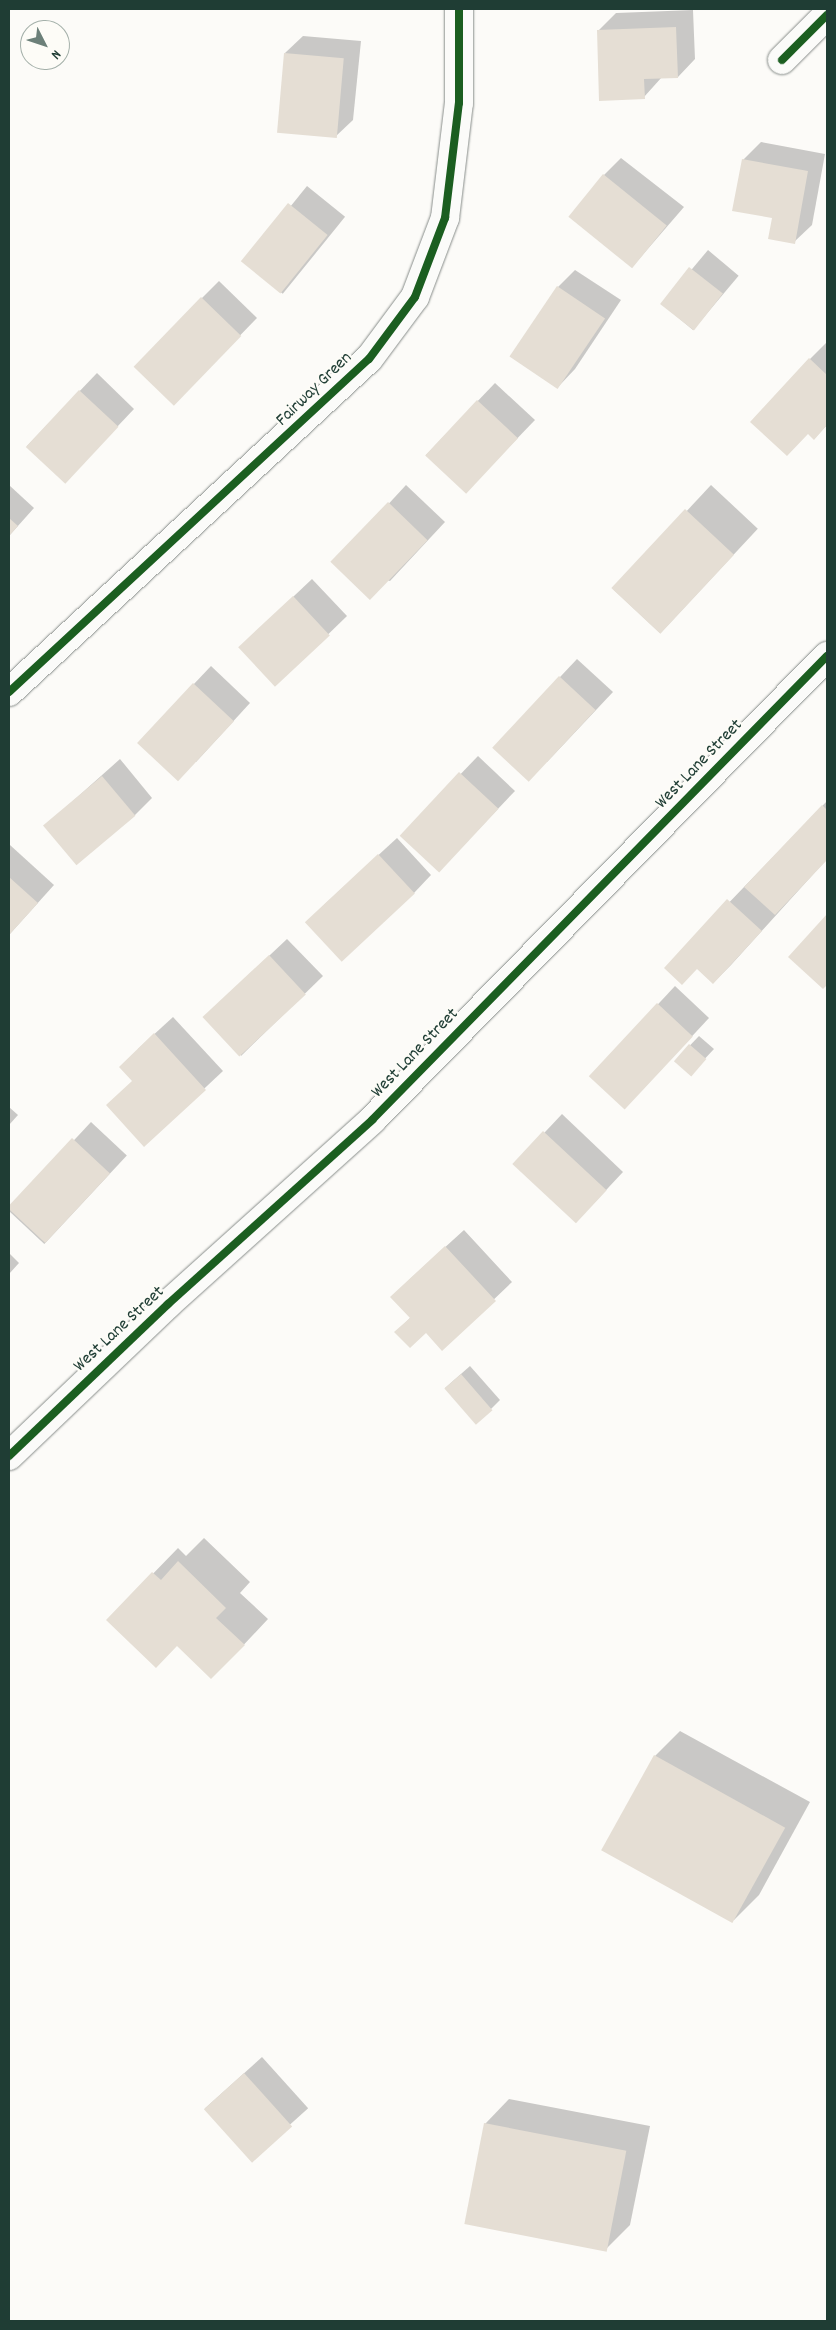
<!DOCTYPE html>
<style>
body{margin:0}
#map{position:relative;width:836px;height:2330px;overflow:hidden;background:#fcfbf8;font-family:Dekko,sans-serif}
div>[style]{position:absolute}
.shadow>*{inset:0;background:#0003;transform-origin:0 0}
.building>*{inset:0;background:#e5ded4;transform-origin:0 0}
.roads{filter:drop-shadow(0 0 1px #888d8a) drop-shadow(0 0 1px #888d8a)}
.minor>*{height:28px;margin:-14px;padding:0 14px;transform-origin:14px;border-radius:14px;background:#fbfbf9}
.cycleway>*{height:8px;margin:-4px;padding:0 4px;transform-origin:4px;border-radius:4px;background:#1b5e20}
span{translate:-50% -50%;white-space:nowrap;text-align:center;line-height:1.15;-webkit-text-stroke:4.5px #fdfcf7;paint-order:stroke}
.street-label{font-size:18px;color:#1f3d34}
.frame{position:absolute;inset:0;border:10px solid #1f3d34;pointer-events:none}
.north{position:absolute;left:20px;top:20px;width:50px;height:50px;box-sizing:border-box;background:#fdfcf7;border:1px solid #a4b0a9;border-radius:50%;rotate:131deg;font-size:14px;font-weight:700;line-height:20px;text-align:center;color:#1f3d34}
.north::after{content:'';display:block;margin:auto;width:18px;height:22px;background:#6c8079;clip-path:polygon(50% 0,100% 100%,50% 72%,0 100%)}
</style>
<div id="map">
<div class="shadow">
<i style="clip-path:polygon(693px 10px,695px 59px,678px 77px,662px 77px,644px 97px,598px 31px,616px 13px)"></i>
<i style="clip-path:polygon(303px 36px,361px 41px,353px 120px,335px 137px,285px 53px)"></i>
<i style="clip-path:polygon(761px 142px,825px 154px,812px 225px,794px 242px,774px 217px,743px 160px)"></i>
<i style="clip-path:polygon(621px 158px,684px 207px,633px 266px,604px 175px)"></i>
<i style="left:307px;top:186px;width:49px;height:99px;rotate:39deg"></i>
<i style="left:708px;top:250px;width:40px;height:71px;rotate:40deg"></i>
<i style="clip-path:polygon(575px 270px,621px 300px,575px 369px,558px 387px,558px 287px)"></i>
<i style="clip-path:polygon(219px 281px,257px 318px,191px 386px,202px 298px)"></i>
<i style="clip-path:polygon(827px 342px,827px 425px,814px 439px,808px 433px,810px 359px)"></i>
<i style="clip-path:polygon(97px 373px,134px 409px,82px 464px,27px 446px)"></i>
<i style="clip-path:polygon(495px 383px,535px 420px,482px 475px,426px 455px)"></i>
<i style="clip-path:polygon(9px 485px,34px 508px,9px 536px)"></i>
<i style="clip-path:polygon(406px 485px,445px 522px,390px 581px,334px 563px)"></i>
<i style="left:711px;top:485px;width:64px;height:143px;rotate:43deg"></i>
<i style="clip-path:polygon(312px 579px,347px 616px,276px 685px,258px 630px)"></i>
<i style="clip-path:polygon(577px 659px,613px 692px,547px 762px,494px 747px)"></i>
<i style="clip-path:polygon(211px 666px,250px 703px,196px 762px,138px 743px)"></i>
<i style="clip-path:polygon(478px 756px,515px 791px,456px 853px,401px 836px)"></i>
<i style="clip-path:polygon(120px 759px,152px 798px,135px 815px,45px 826px)"></i>
<i style="clip-path:polygon(827px 801px,827px 859px,731px 965px,713px 983px,697px 968px,666px 968px)"></i>
<i style="clip-path:polygon(397px 838px,431px 875px,414px 893px,324px 905px)"></i>
<i style="clip-path:polygon(10px 845px,54px 885px,9px 935px,9px 846px)"></i>
<i style="clip-path:polygon(827px 916px,827px 983px,823px 988px,790px 957px)"></i>
<i style="clip-path:polygon(287px 939px,323px 976px,241px 1056px,222px 1000px)"></i>
<i style="clip-path:polygon(675px 986px,709px 1018px,642px 1090px,591px 1076px)"></i>
<i style="clip-path:polygon(173px 1017px,223px 1071px,144px 1145px,133px 1081px,138px 1049px)"></i>
<i style="clip-path:polygon(699px 1036px,714px 1049px,698px 1066px,675px 1061px)"></i>
<i style="clip-path:polygon(9px 1107px,18px 1115px,9px 1125px)"></i>
<i style="clip-path:polygon(562px 1114px,623px 1172px,594px 1203px,515px 1164px)"></i>
<i style="left:91px;top:1122px;width:49px;height:121px;rotate:43deg"></i>
<i style="clip-path:polygon(464px 1230px,512px 1282px,442px 1349px,426px 1331px,396px 1332px,411px 1317px,409px 1280px)"></i>
<i style="clip-path:polygon(9px 1253px,19px 1263px,9px 1274px)"></i>
<i style="clip-path:polygon(470px 1366px,500px 1400px,491px 1409px,445px 1388px)"></i>
<i style="clip-path:polygon(204px 1538px,250px 1582px,240px 1593px,268px 1619px,236px 1653px,178px 1645px,108px 1620px,178px 1548px,186px 1556px)"></i>
<i style="clip-path:polygon(680px 1731px,810px 1802px,759px 1895px,734px 1920px,655px 1756px)"></i>
<i style="left:262px;top:2057px;width:69px;height:77px;rotate:48deg"></i>
<i style="clip-path:polygon(509px 2099px,650px 2126px,630px 2225px,605px 2250px,485px 2124px)"></i>
</div>
<div class="building">
<i style="clip-path:polygon(676px 27px,678px 78px,644px 79px,645px 99px,599px 101px,597px 30px)"></i>
<i style="left:284px;top:53px;width:60px;height:80px;rotate:5deg"></i>
<i style="clip-path:polygon(742px 159px,808px 171px,795px 244px,768px 239px,772px 218px,732px 211px)"></i>
<i style="left:603px;top:174px;width:82px;height:55px;rotate:39deg"></i>
<i style="left:288px;top:203px;width:51px;height:75px;rotate:39deg"></i>
<i style="left:689px;top:267px;width:43px;height:47px;rotate:38deg"></i>
<i style="left:557px;top:286px;width:58px;height:85px;rotate:34deg"></i>
<i style="left:201px;top:297px;width:56px;height:97px;rotate:44deg"></i>
<i style="clip-path:polygon(809px 358px,827px 375px,827px 425px,814px 440px,808px 434px,787px 456px,750px 422px)"></i>
<i style="left:79px;top:390px;width:54px;height:78px;rotate:43deg"></i>
<i style="left:477px;top:400px;width:56px;height:76px;rotate:43deg"></i>
<i style="left:388px;top:502px;width:55px;height:83px;rotate:44deg"></i>
<i style="left:685px;top:509px;width:67px;height:108px;rotate:43deg"></i>
<i style="clip-path:polygon(9px 518px,18px 526px,9px 536px)"></i>
<i style="left:293px;top:596px;width:54px;height:75px;rotate:47deg"></i>
<i style="left:559px;top:676px;width:50px;height:98px;rotate:43deg"></i>
<i style="left:193px;top:683px;width:56px;height:82px;rotate:43deg"></i>
<i style="left:459px;top:772px;width:54px;height:87px;rotate:43deg"></i>
<i style="left:102px;top:776px;width:52px;height:77px;rotate:50deg"></i>
<i style="clip-path:polygon(822px 805px,827px 810px,827px 860px,775px 915px,744px 887px)"></i>
<i style="left:378px;top:854px;width:54px;height:100px;rotate:47deg"></i>
<i style="clip-path:polygon(9px 877px,38px 903px,9px 935px)"></i>
<i style="clip-path:polygon(727px 899px,762px 931px,713px 984px,697px 969px,682px 985px,664px 968px)"></i>
<i style="clip-path:polygon(827px 914px,827px 985px,823px 989px,788px 957px)"></i>
<i style="left:269px;top:955px;width:54px;height:91px;rotate:47deg"></i>
<i style="left:657px;top:1003px;width:49px;height:100px;rotate:43deg"></i>
<i style="clip-path:polygon(154px 1033px,206px 1090px,144px 1147px,106px 1105px,132px 1081px,119px 1067px)"></i>
<i style="left:689px;top:1044px;width:23px;height:23px;rotate:41deg"></i>
<i style="left:543px;top:1131px;width:87px;height:45px;rotate:43deg"></i>
<i style="left:72px;top:1138px;width:52px;height:95px;rotate:43deg"></i>
<i style="clip-path:polygon(445px 1246px,496px 1301px,442px 1351px,426px 1333px,410px 1348px,394px 1332px,410px 1318px,390px 1297px)"></i>
<i style="left:461px;top:1374px;width:48px;height:22px;rotate:49deg"></i>
<i style="clip-path:polygon(178px 1561px,226px 1608px,216px 1618px,245px 1645px,211px 1679px,177px 1646px,156px 1668px,106px 1620px,152px 1572px,161px 1580px)"></i>
<i style="left:654px;top:1755px;width:150px;height:109px;rotate:29deg"></i>
<i style="left:244px;top:2073px;width:72px;height:54px;rotate:48deg"></i>
<i style="left:484px;top:2123px;width:145px;height:103px;rotate:11deg"></i>
</div>
<div class="roads">
<div class="minor">
<i style="left:782px;top:60px;width:64px;rotate:-45deg"></i>
<i style="left:9px;top:692px;width:490px;rotate:-42.8deg"></i>
<i style="left:369px;top:359px;width:77px;rotate:-53.4deg"></i>
<i style="left:415px;top:297px;width:85px;rotate:-69.2deg"></i>
<i style="left:445px;top:218px;width:116px;rotate:-83.1deg"></i>
<i style="left:459px;top:103px;width:93px;rotate:-90deg"></i>
<i style="left:9px;top:1456px;width:220px;rotate:-43.7deg"></i>
<i style="left:168px;top:1304px;width:275px;rotate:-42deg"></i>
<i style="left:372px;top:1120px;width:650px;rotate:-45.56deg"></i>
</div>
</div>
<div class="cycleway">
<i style="left:782px;top:60px;width:64px;rotate:-45deg"></i>
<i style="left:9px;top:692px;width:490px;rotate:-42.8deg"></i>
<i style="left:369px;top:359px;width:77px;rotate:-53.4deg"></i>
<i style="left:415px;top:297px;width:85px;rotate:-69.2deg"></i>
<i style="left:445px;top:218px;width:116px;rotate:-83.1deg"></i>
<i style="left:459px;top:103px;width:93px;rotate:-90deg"></i>
<i style="left:9px;top:1456px;width:220px;rotate:-43.7deg"></i>
<i style="left:168px;top:1304px;width:275px;rotate:-42deg"></i>
<i style="left:372px;top:1120px;width:650px;rotate:-45.56deg"></i>
</div>
<div class="street-label">
<span style="left:315px;top:390px;rotate:-44deg">Fairway Green</span>
<span style="left:700px;top:765px;rotate:-46deg">West Lane Street</span>
<span style="left:416px;top:1054px;rotate:-46deg">West Lane Street</span>
<span style="left:120px;top:1330px;rotate:-43deg">West Lane Street</span>
</div>
<div class="frame"></div>
<div class="north">N</div>
</div>
